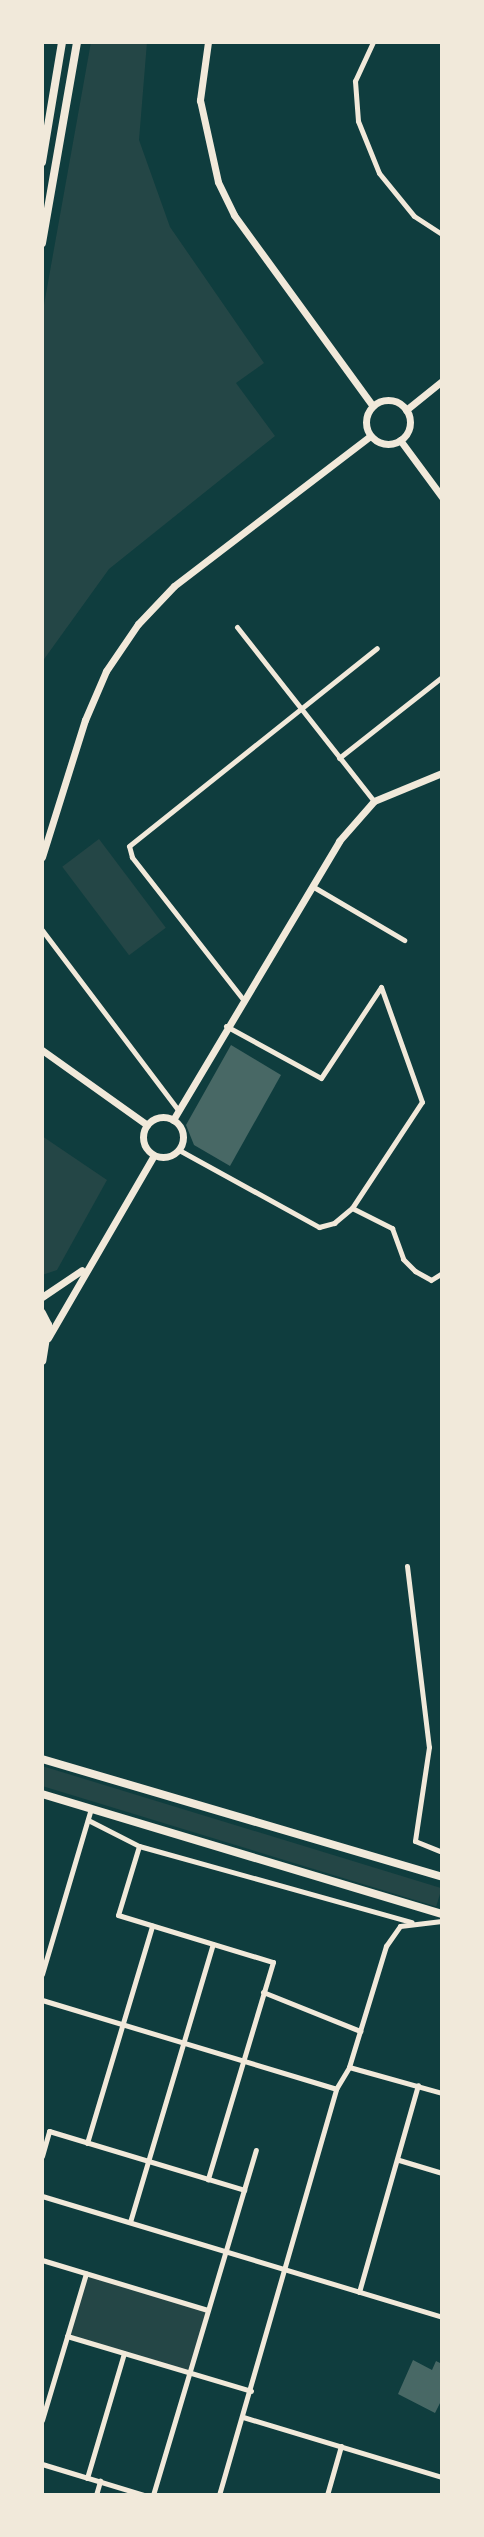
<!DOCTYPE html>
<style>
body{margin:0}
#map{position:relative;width:484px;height:2537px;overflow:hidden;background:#0f3d3e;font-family:Jost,sans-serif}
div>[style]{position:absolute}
.green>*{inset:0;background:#244646;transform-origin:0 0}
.building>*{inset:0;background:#486865}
.minor>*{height:5px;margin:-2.5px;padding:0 2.5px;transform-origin:2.5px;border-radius:2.5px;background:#f1e9da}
.tertiary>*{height:7px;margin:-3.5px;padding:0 3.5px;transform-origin:3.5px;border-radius:3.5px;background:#f1e9da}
.tertiary>.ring{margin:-3.5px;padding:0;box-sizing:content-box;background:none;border:7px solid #f1e9da;border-radius:50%}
.primary>*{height:8px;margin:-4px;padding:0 4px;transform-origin:4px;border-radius:4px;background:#f1e9da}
span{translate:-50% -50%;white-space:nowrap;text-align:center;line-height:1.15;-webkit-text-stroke:5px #f1e9da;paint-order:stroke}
.frame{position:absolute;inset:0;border:44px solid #f1e9da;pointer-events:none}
</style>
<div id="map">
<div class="green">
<i style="clip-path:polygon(91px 42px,147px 42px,139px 140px,170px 227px,264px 363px,236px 383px,275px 436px,109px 569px,42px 662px,42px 316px)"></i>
<i style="left:99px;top:839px;width:111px;height:46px;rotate:53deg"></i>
<i style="clip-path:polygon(42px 1136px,107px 1180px,57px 1270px,42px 1275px)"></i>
<i style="left:42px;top:1766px;width:418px;height:19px;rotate:17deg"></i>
<i style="left:86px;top:2273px;width:127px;height:66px;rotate:17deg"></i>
</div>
<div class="building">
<i style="clip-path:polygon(231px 1045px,281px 1075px,230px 1166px,194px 1145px,186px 1125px)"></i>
<i style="clip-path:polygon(413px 2360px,432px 2370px,436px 2361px,442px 2364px,442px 2399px,435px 2413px,398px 2394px)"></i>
</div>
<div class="minor">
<i style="left:373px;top:42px;width:43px;rotate:114.8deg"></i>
<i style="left:355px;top:81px;width:40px;rotate:85.7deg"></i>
<i style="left:358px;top:121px;width:56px;rotate:68deg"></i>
<i style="left:379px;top:173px;width:55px;rotate:50.9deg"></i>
<i style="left:414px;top:216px;width:33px;rotate:33deg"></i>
<i style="left:237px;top:627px;width:221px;rotate:51.8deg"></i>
<i style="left:339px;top:758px;width:131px;rotate:-38.2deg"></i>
<i style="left:312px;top:886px;width:107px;rotate:30.4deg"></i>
<i style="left:42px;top:930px;width:226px;rotate:52.9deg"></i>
<i style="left:242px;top:998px;width:179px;rotate:-128deg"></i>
<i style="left:132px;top:857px;width:11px;rotate:-105deg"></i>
<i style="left:129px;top:846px;width:317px;rotate:-38.6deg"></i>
<i style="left:226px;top:1026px;width:108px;rotate:28.7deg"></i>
<i style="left:321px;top:1078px;width:109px;rotate:-56.6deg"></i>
<i style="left:179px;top:1150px;width:160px;rotate:28.8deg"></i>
<i style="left:319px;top:1227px;width:16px;rotate:-15deg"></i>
<i style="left:334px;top:1223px;width:23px;rotate:-40deg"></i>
<i style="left:352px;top:1208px;width:127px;rotate:-56.6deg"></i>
<i style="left:422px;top:1102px;width:122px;rotate:-109.6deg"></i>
<i style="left:352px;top:1208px;width:45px;rotate:26.6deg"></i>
<i style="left:392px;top:1228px;width:33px;rotate:70deg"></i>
<i style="left:403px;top:1259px;width:17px;rotate:45deg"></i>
<i style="left:415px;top:1271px;width:18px;rotate:29deg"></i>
<i style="left:431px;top:1280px;width:13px;rotate:-32deg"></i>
<i style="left:407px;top:1566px;width:182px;rotate:83.1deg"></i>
<i style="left:429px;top:1747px;width:95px;rotate:98.5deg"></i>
<i style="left:415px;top:1841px;width:29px;rotate:22deg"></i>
<i style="left:88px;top:1820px;width:57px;rotate:27deg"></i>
<i style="left:139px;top:1846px;width:283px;rotate:15.6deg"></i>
<i style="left:139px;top:1846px;width:72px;rotate:106.9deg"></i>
<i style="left:118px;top:1915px;width:162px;rotate:16.9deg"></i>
<i style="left:273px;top:1962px;width:227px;rotate:106.7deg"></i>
<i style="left:42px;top:1974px;width:172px;rotate:-73.5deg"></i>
<i style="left:263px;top:1992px;width:105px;rotate:21.9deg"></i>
<i style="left:42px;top:2000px;width:307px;rotate:16.8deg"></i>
<i style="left:349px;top:2067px;width:97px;rotate:15.6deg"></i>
<i style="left:87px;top:2143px;width:227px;rotate:-73.3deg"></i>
<i style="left:42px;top:2156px;width:26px;rotate:-74deg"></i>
<i style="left:49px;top:2131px;width:204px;rotate:16.8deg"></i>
<i style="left:399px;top:2160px;width:45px;rotate:16.8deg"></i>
<i style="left:42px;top:2196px;width:418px;rotate:16.8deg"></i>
<i style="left:130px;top:2222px;width:290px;rotate:-73.4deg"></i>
<i style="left:42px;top:2260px;width:173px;rotate:16.8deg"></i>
<i style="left:359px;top:2292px;width:215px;rotate:-74.1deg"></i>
<i style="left:67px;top:2336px;width:192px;rotate:16.6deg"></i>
<i style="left:243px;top:2417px;width:208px;rotate:16.8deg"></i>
<i style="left:42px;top:2420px;width:153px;rotate:-73.3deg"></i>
<i style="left:42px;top:2464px;width:107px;rotate:16.9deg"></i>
<i style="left:87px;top:2478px;width:130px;rotate:-73.5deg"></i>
<i style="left:96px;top:2495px;width:15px;rotate:-74deg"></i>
<i style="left:153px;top:2495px;width:360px;rotate:-73.4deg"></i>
<i style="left:219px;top:2495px;width:423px;rotate:-73.9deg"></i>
<i style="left:336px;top:2089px;width:26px;rotate:-59deg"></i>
<i style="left:349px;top:2067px;width:127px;rotate:-73deg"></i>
<i style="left:386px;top:1946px;width:24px;rotate:-55deg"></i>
<i style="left:400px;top:1926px;width:42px;rotate:-6.8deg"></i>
<i style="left:327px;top:2495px;width:51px;rotate:-74.1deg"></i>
</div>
<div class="tertiary">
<i style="left:208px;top:42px;width:59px;rotate:97.9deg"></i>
<i style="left:200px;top:100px;width:84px;rotate:77.6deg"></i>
<i style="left:218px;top:182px;width:37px;rotate:64deg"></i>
<i style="left:234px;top:215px;width:236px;rotate:54deg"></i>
<i class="ring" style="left:366px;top:400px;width:37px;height:37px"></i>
<i style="left:406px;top:410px;width:46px;rotate:-38.9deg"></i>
<i style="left:400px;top:440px;width:71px;rotate:53.6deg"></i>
<i style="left:42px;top:857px;width:144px;rotate:-72.6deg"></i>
<i style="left:85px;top:720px;width:53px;rotate:-66.8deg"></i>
<i style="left:106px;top:671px;width:57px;rotate:-55.8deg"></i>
<i style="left:138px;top:624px;width:52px;rotate:-46.5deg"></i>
<i style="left:174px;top:586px;width:247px;rotate:-37.4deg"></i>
<i style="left:42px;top:1050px;width:129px;rotate:35.5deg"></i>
<i class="ring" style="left:143px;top:1117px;width:33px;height:33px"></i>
<i style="left:173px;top:1120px;width:325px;rotate:-59.2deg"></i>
<i style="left:339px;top:841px;width:53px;rotate:-48.8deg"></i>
<i style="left:374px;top:801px;width:74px;rotate:-22.4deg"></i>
<i style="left:42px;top:1297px;width:48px;rotate:-34deg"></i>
<i style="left:48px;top:1338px;width:211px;rotate:-59.9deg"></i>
</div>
<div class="primary">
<i style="left:42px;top:162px;width:122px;rotate:-80.5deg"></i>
<i style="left:42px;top:243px;width:204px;rotate:-80.1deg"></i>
<i style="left:42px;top:1313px;width:13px;rotate:63deg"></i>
<i style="left:48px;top:1325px;width:36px;rotate:99deg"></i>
<i style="left:42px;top:1759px;width:417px;rotate:16.4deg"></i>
<i style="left:42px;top:1794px;width:418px;rotate:16.7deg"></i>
</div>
<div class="frame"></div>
</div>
